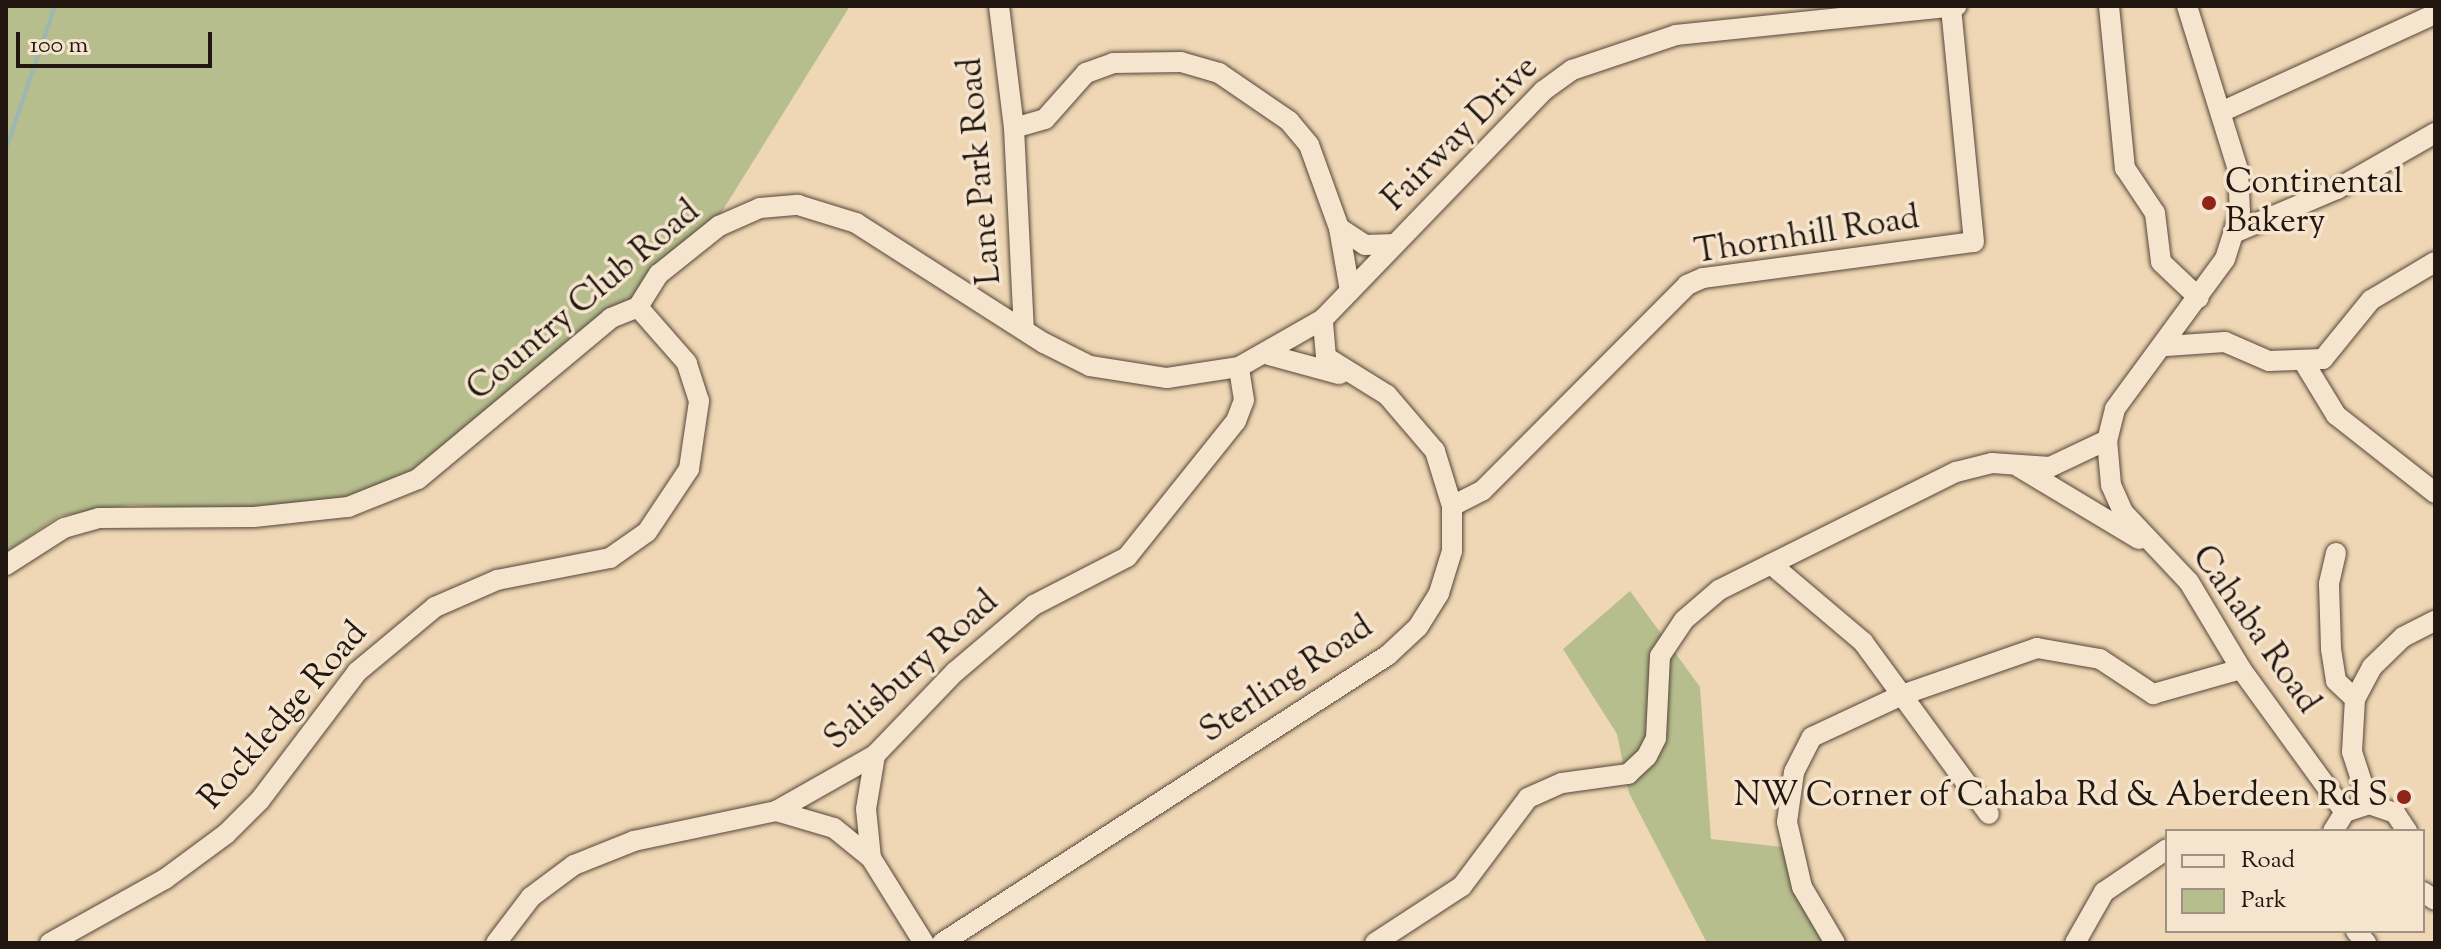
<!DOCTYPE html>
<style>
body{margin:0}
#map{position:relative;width:2441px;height:949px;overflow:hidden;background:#efd6b4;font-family:"Sorts Mill Goudy",serif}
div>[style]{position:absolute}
.green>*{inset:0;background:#b7be8e}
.stream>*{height:4px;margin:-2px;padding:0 2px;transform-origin:2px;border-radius:2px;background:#9cb7b4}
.roads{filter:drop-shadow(0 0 2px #544739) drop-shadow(0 0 2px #544739)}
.minor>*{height:20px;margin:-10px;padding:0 10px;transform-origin:10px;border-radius:10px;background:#f5e4ce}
.dots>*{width:22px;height:22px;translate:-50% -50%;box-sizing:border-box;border:4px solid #f5e4ce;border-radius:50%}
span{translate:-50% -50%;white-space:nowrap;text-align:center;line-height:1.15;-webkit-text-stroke:7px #f5e4ce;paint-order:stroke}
.street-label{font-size:34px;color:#211710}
.poi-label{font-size:34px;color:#211710}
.left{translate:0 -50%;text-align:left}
.right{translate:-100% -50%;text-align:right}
.frame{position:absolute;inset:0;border:8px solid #211710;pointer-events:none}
.legend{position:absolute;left:2165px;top:829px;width:260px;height:104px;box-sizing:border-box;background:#f5e4ce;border:2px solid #a09282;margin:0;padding:10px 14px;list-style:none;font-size:24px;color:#211710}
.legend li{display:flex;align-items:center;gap:16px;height:40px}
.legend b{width:40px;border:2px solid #a09282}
.scale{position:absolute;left:16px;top:32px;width:196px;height:36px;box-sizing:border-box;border:4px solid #211710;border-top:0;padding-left:10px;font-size:24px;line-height:28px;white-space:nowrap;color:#211710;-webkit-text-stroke:6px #f5e4ce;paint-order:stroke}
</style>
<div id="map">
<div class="green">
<i style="clip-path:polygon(6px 6px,850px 6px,716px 221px,634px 302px,415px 474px,346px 501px,254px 512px,131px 505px,59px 516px,6px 552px)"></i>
<i style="clip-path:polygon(1630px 591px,1700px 687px,1711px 839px,1782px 847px,1829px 943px,1707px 943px,1629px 793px,1617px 734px,1563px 649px)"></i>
</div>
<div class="stream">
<i style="left:6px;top:149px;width:151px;rotate:-71.1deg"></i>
</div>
<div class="roads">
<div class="minor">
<i style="left:999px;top:6px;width:123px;rotate:83deg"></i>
<i style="left:1014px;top:128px;width:202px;rotate:87.2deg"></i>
<i style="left:2109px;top:6px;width:163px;rotate:84.4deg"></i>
<i style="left:2125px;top:168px;width:54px;rotate:56.3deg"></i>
<i style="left:2155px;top:213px;width:49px;rotate:83deg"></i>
<i style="left:2161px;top:262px;width:52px;rotate:43.5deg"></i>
<i style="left:2187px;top:6px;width:172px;rotate:72.7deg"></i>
<i style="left:2238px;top:170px;width:42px;rotate:87.3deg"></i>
<i style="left:2240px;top:212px;width:49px;rotate:107.7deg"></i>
<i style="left:2225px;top:259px;width:186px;rotate:126.3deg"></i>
<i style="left:2115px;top:409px;width:32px;rotate:104deg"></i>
<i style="left:2107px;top:440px;width:45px;rotate:84.9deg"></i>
<i style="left:2111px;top:485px;width:30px;rotate:66deg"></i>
<i style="left:2123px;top:512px;width:96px;rotate:46.7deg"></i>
<i style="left:2189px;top:582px;width:101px;rotate:59.1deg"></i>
<i style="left:2241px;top:669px;width:177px;rotate:54deg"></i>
<i style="left:2221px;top:112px;width:235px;rotate:-24.6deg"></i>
<i style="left:1014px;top:128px;width:32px;rotate:-16deg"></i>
<i style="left:1045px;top:119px;width:62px;rotate:-48.3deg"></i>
<i style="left:1086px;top:73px;width:29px;rotate:-20deg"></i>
<i style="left:1113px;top:63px;width:68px;rotate:-0.8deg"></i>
<i style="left:1181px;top:62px;width:40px;rotate:16deg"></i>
<i style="left:1219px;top:73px;width:85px;rotate:34.4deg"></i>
<i style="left:1289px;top:121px;width:31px;rotate:50deg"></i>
<i style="left:1309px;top:145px;width:88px;rotate:70.1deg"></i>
<i style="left:1339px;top:228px;width:64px;rotate:80.1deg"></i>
<i style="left:1339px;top:228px;width:31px;rotate:33deg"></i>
<i style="left:1365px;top:245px;width:30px;rotate:-2deg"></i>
<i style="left:2236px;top:232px;width:110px;rotate:-23.1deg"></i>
<i style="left:2337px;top:189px;width:113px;rotate:-29.7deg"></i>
<i style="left:2166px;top:346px;width:59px;rotate:-3.9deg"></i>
<i style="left:2225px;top:342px;width:48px;rotate:23.4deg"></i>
<i style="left:2269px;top:361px;width:54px;rotate:-2.1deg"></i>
<i style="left:2323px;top:359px;width:76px;rotate:-50.9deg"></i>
<i style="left:2371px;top:300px;width:74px;rotate:-30.7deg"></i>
<i style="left:1269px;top:355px;width:73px;rotate:15.2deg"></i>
<i style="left:2305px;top:364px;width:60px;rotate:58.7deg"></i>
<i style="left:2336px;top:415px;width:126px;rotate:38.2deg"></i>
<i style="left:2019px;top:467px;width:140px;rotate:31deg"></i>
<i style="left:1452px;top:506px;width:34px;rotate:-27deg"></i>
<i style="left:1482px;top:491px;width:291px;rotate:-45.1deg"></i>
<i style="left:1687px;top:285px;width:17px;rotate:-24deg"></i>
<i style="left:1703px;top:278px;width:273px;rotate:-7.6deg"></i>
<i style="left:1974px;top:242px;width:236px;rotate:-95.6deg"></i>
<i style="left:2336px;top:553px;width:32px;rotate:103deg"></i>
<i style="left:2329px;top:584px;width:65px;rotate:88.2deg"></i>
<i style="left:2331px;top:649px;width:32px;rotate:81deg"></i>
<i style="left:2336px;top:681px;width:26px;rotate:43deg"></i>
<i style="left:1771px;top:564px;width:121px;rotate:40.3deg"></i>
<i style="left:1863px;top:642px;width:213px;rotate:53.8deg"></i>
<i style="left:6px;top:565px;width:69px;rotate:-32.5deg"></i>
<i style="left:64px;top:528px;width:36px;rotate:-16deg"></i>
<i style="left:99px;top:518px;width:155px;rotate:-0.4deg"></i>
<i style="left:254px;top:517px;width:95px;rotate:-6.1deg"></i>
<i style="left:348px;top:507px;width:75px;rotate:-21.8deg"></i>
<i style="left:418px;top:479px;width:251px;rotate:-39.8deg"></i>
<i style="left:611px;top:318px;width:29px;rotate:-22deg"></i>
<i style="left:638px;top:307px;width:39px;rotate:-58deg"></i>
<i style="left:659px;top:274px;width:77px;rotate:-38.7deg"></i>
<i style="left:719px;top:226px;width:45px;rotate:-23.7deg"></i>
<i style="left:760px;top:208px;width:38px;rotate:-5deg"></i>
<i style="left:798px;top:205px;width:61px;rotate:17.2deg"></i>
<i style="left:856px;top:223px;width:223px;rotate:32.6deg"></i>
<i style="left:1044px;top:343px;width:51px;rotate:26.6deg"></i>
<i style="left:1090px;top:366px;width:78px;rotate:8.9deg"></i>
<i style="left:1167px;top:378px;width:73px;rotate:-8.7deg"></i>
<i style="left:1239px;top:367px;width:97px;rotate:-29.7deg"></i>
<i style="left:1323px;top:319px;width:317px;rotate:-46deg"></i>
<i style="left:1543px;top:91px;width:36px;rotate:-36deg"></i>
<i style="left:1572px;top:70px;width:110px;rotate:-18.6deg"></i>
<i style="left:1676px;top:35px;width:282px;rotate:-5.9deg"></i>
<i style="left:2369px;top:804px;width:55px;rotate:-108.1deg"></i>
<i style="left:2352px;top:752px;width:53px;rotate:-86.8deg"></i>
<i style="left:2355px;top:699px;width:36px;rotate:-62deg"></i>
<i style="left:2372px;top:667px;width:43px;rotate:-44.1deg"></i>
<i style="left:2403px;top:637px;width:36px;rotate:-27deg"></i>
<i style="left:776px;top:811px;width:60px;rotate:16.3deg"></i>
<i style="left:834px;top:828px;width:48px;rotate:39deg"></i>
<i style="left:871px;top:858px;width:100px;rotate:58.1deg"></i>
<i style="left:2333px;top:831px;width:22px;rotate:-58deg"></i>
<i style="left:2345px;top:812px;width:25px;rotate:-18deg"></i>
<i style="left:2369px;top:804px;width:28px;rotate:19deg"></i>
<i style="left:2395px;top:813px;width:22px;rotate:56deg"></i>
<i style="left:871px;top:858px;width:49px;rotate:-95.8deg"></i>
<i style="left:866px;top:809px;width:55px;rotate:-80.5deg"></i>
<i style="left:2423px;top:892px;width:14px;rotate:34deg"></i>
<i style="left:2356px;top:931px;width:16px;rotate:50deg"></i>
<i style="left:50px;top:943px;width:132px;rotate:-29.1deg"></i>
<i style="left:165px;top:879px;width:76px;rotate:-36.4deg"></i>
<i style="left:226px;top:834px;width:48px;rotate:-45deg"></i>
<i style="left:260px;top:800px;width:161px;rotate:-52.8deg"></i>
<i style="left:357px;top:672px;width:102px;rotate:-39.8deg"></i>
<i style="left:435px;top:607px;width:68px;rotate:-23.5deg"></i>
<i style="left:497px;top:580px;width:115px;rotate:-11deg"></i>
<i style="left:610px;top:558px;width:45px;rotate:-35.1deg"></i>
<i style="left:647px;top:532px;width:76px;rotate:-56.3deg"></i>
<i style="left:689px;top:469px;width:69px;rotate:-81.6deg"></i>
<i style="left:699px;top:401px;width:40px;rotate:-108deg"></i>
<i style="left:687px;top:363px;width:74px;rotate:-131.2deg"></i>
<i style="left:496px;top:943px;width:58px;rotate:-52.7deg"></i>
<i style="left:531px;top:897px;width:54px;rotate:-36.7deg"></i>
<i style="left:574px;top:865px;width:65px;rotate:-21.8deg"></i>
<i style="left:634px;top:841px;width:145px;rotate:-11.9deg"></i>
<i style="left:776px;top:811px;width:114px;rotate:-29.5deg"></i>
<i style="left:875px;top:755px;width:115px;rotate:-46.1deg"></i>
<i style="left:955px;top:672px;width:104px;rotate:-40.3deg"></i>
<i style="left:1034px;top:605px;width:105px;rotate:-27.3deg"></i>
<i style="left:1127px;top:557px;width:174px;rotate:-51.3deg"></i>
<i style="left:1236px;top:421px;width:22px;rotate:-69deg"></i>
<i style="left:1244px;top:400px;width:33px;rotate:-99deg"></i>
<i style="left:942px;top:943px;width:531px;rotate:-32.85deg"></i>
<i style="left:1388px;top:655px;width:41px;rotate:-43deg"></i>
<i style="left:1418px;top:627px;width:40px;rotate:-58deg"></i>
<i style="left:1439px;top:593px;width:44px;rotate:-72.8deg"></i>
<i style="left:1452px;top:551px;width:45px;rotate:-90deg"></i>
<i style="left:1452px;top:506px;width:58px;rotate:-107.2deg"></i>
<i style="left:1435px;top:451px;width:74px;rotate:-130.6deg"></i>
<i style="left:1387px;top:395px;width:72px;rotate:-148.1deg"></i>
<i style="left:1326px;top:357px;width:38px;rotate:-95deg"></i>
<i style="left:1375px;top:943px;width:104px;rotate:-33.2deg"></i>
<i style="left:1462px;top:886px;width:110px;rotate:-53.1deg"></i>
<i style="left:1528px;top:798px;width:37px;rotate:-24deg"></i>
<i style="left:1562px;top:783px;width:67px;rotate:-7.8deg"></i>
<i style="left:1628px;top:774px;width:26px;rotate:-43deg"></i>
<i style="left:1647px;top:756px;width:20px;rotate:-63deg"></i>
<i style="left:1656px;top:738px;width:82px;rotate:-87.2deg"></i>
<i style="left:1660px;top:656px;width:43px;rotate:-56.3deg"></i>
<i style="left:1684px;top:620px;width:46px;rotate:-40.6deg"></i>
<i style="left:1719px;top:590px;width:265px;rotate:-26.5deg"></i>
<i style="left:1956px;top:472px;width:37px;rotate:-14deg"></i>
<i style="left:1992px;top:463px;width:58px;rotate:3.9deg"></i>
<i style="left:2050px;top:467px;width:63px;rotate:-25.3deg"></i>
<i style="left:1835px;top:943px;width:65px;rotate:-120.5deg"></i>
<i style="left:1802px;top:887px;width:67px;rotate:-103deg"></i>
<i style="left:1787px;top:822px;width:50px;rotate:-82deg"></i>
<i style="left:1794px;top:772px;width:39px;rotate:-63deg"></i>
<i style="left:1812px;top:737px;width:99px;rotate:-25deg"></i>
<i style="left:1902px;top:695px;width:143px;rotate:-19.2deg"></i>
<i style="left:2037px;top:648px;width:64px;rotate:9.9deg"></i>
<i style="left:2100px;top:659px;width:64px;rotate:33.4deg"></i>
<i style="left:2153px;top:694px;width:91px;rotate:-15.9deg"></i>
<i style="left:2075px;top:943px;width:59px;rotate:-60.4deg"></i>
<i style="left:2104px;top:892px;width:76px;rotate:-34.3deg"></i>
</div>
</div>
<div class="dots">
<i style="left:2209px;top:203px;background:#8f2418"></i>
<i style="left:2404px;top:797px;background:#8f2418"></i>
</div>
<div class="street-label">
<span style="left:1461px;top:134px;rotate:-45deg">Fairway Drive</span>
<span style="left:981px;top:171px;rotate:-95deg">Lane Park Road</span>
<span style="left:1807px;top:236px;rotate:-9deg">Thornhill Road</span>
<span style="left:584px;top:301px;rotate:-40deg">Country Club Road</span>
<span style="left:2255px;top:630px;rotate:55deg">Cahaba Road</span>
<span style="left:912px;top:671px;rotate:-42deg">Salisbury Road</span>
<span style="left:1287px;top:680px;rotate:-34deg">Sterling Road</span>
<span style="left:284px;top:716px;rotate:-49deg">Rockledge Road</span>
</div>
<div class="poi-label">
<span class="left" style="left:2225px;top:203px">Continental<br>Bakery</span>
<span class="right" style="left:2388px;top:797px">NW Corner of Cahaba Rd &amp; Aberdeen Rd S</span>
</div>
<div class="frame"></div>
<ul class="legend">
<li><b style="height:10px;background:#f5e4ce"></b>Road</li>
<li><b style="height:22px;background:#b7be8e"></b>Park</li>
</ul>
<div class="scale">100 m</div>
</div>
